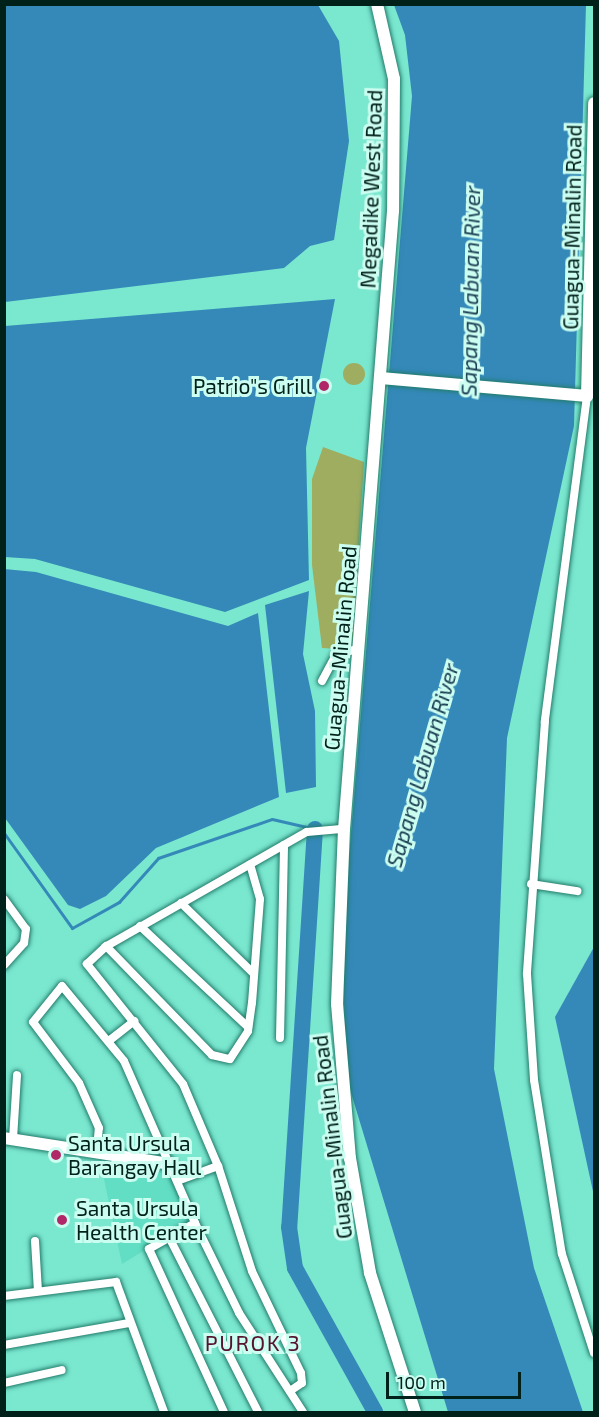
<!DOCTYPE html>
<style>
body{margin:0}
#map{position:relative;width:599px;height:1417px;overflow:hidden;background:#7ae7cf;font-family:"Exo 2",sans-serif}
div>[style]{position:absolute}
.built>*{inset:0;background:#61dec4}
.green>*{inset:0;background:#9fad60}
.round{border-radius:50%}
.water>*{inset:0;background:#3489b9}
.stream>*{height:3px;margin:-1.5px;padding:0 1.5px;transform-origin:1.5px;border-radius:1.5px;background:#3489b9}
.river>*{height:16px;margin:-8px;padding:0 8px;transform-origin:8px;border-radius:8px;background:#3489b9}
.roads{filter:drop-shadow(0 0 2px #237c6b) drop-shadow(0 0 2px #237c6b)}
.street>*{height:8px;margin:-4px;padding:0 4px;transform-origin:4px;border-radius:4px;background:#fff}
.secondary>*{height:12px;margin:-6px;padding:0 6px;transform-origin:6px;border-radius:6px;background:#fff}
.dots>*{width:16px;height:16px;translate:-50% -50%;box-sizing:border-box;border:3px solid #cbfdf0;border-radius:50%}
span{translate:-50% -50%;white-space:nowrap;text-align:center;line-height:1.15;-webkit-text-stroke:6px #cbfdf0;paint-order:stroke}
.street-label{font-size:21px;color:#00201a}
.poi-label{font-size:21px;color:#00201a}
.right{translate:-100% -50%;text-align:right}
.left{translate:0 -50%;text-align:left}
.water-label{font-size:22px;color:#193d52;font-style:italic}
.neighbourhood-label{font-size:22px;color:#551330;letter-spacing:1.5px}
.frame{position:absolute;inset:0;border:6px solid #00201a;pointer-events:none}
.scale{position:absolute;left:386px;top:1372px;width:135px;height:27px;box-sizing:border-box;border:3px solid #00201a;border-top:0;padding-left:8px;font-size:18px;line-height:21px;white-space:nowrap;color:#00201a;-webkit-text-stroke:4px #cbfdf0;paint-order:stroke}
</style>
<div id="map">
<div class="built">
<i style="clip-path:polygon(97px 1146px,167px 1162px,192px 1221px,122px 1264px)"></i>
</div>
<div class="green">
<i class="round" style="left:343px;top:363px;width:22px;height:22px"></i>
<i style="clip-path:polygon(323px 447px,364px 462px,352px 650px,322px 648px,312px 565px,312px 479px)"></i>
</div>
<div class="water">
<i style="clip-path:polygon(4px 5px,318px 5px,339px 41px,349px 141px,334px 240px,310px 246px,284px 268px,5px 302px)"></i>
<i style="clip-path:polygon(394px 5px,586px 5px,574px 426px,507px 738px,494px 1069px,534px 1268px,583px 1412px,448px 1412px,345px 1073px,343px 930px,412px 96px,405px 35px)"></i>
<i style="clip-path:polygon(335px 299px,306px 448px,309px 580px,225px 612px,35px 559px,5px 557px,5px 326px)"></i>
<i style="clip-path:polygon(4px 569px,36px 572px,228px 626px,258px 613px,279px 797px,156px 848px,106px 896px,80px 909px,68px 905px,5px 818px)"></i>
<i style="clip-path:polygon(309px 591px,303px 654px,315px 711px,316px 787px,286px 793px,265px 605px)"></i>
<i style="clip-path:polygon(594px 947px,594px 1196px,555px 1017px)"></i>
</div>
<div class="stream">
<i style="left:4px;top:833px;width:117px;rotate:54.4deg"></i>
<i style="left:72px;top:928px;width:54px;rotate:-29deg"></i>
<i style="left:119px;top:902px;width:59px;rotate:-48.4deg"></i>
<i style="left:158px;top:858px;width:120px;rotate:-18.9deg"></i>
<i style="left:272px;top:819px;width:40px;rotate:13deg"></i>
</div>
<div class="river">
<i style="left:315px;top:829px;width:399px;rotate:93.7deg"></i>
<i style="left:289px;top:1227px;width:41px;rotate:81.7deg"></i>
<i style="left:295px;top:1268px;width:165px;rotate:60.9deg"></i>
</div>
<div class="roads">
<div class="street">
<i style="left:587px;top:396px;width:328px;rotate:97.4deg"></i>
<i style="left:545px;top:721px;width:254px;rotate:94.1deg"></i>
<i style="left:527px;top:974px;width:106px;rotate:86.2deg"></i>
<i style="left:534px;top:1080px;width:176px;rotate:80.9deg"></i>
<i style="left:562px;top:1254px;width:104px;rotate:72.1deg"></i>
<i style="left:322px;top:681px;width:30px;rotate:-62deg"></i>
<i style="left:336px;top:655px;width:25px;rotate:-16deg"></i>
<i style="left:531px;top:884px;width:47px;rotate:8.7deg"></i>
<i style="left:4px;top:899px;width:37px;rotate:54deg"></i>
<i style="left:26px;top:929px;width:14px;rotate:98deg"></i>
<i style="left:24px;top:943px;width:30px;rotate:132deg"></i>
<i style="left:181px;top:903px;width:100px;rotate:44.2deg"></i>
<i style="left:140px;top:926px;width:148px;rotate:43.1deg"></i>
<i style="left:106px;top:946px;width:152px;rotate:45.8deg"></i>
<i style="left:212px;top:1055px;width:18px;rotate:13deg"></i>
<i style="left:230px;top:1059px;width:33px;rotate:-57deg"></i>
<i style="left:248px;top:1031px;width:28px;rotate:-82deg"></i>
<i style="left:252px;top:1003px;width:104px;rotate:-85.6deg"></i>
<i style="left:260px;top:899px;width:36px;rotate:-106deg"></i>
<i style="left:280px;top:1038px;width:193px;rotate:-88.8deg"></i>
<i style="left:110px;top:1040px;width:31px;rotate:-38deg"></i>
<i style="left:13px;top:1139px;width:64px;rotate:-86.4deg"></i>
<i style="left:97px;top:1149px;width:21px;rotate:-85deg"></i>
<i style="left:99px;top:1128px;width:49px;rotate:-114deg"></i>
<i style="left:79px;top:1083px;width:76px;rotate:-127deg"></i>
<i style="left:33px;top:1022px;width:46px;rotate:-51.1deg"></i>
<i style="left:62px;top:986px;width:97px;rotate:50.4deg"></i>
<i style="left:124px;top:1061px;width:177px;rotate:66.3deg"></i>
<i style="left:195px;top:1223px;width:53px;rotate:150.5deg"></i>
<i style="left:149px;top:1249px;width:179px;rotate:65.3deg"></i>
<i style="left:177px;top:1181px;width:44px;rotate:-20.1deg"></i>
<i style="left:195px;top:1223px;width:100px;rotate:63.9deg"></i>
<i style="left:239px;top:1313px;width:118px;rotate:57.1deg"></i>
<i style="left:170px;top:1239px;width:194px;rotate:63deg"></i>
<i style="left:35px;top:1241px;width:50px;rotate:86.6deg"></i>
<i style="left:4px;top:1296px;width:113px;rotate:-7.1deg"></i>
<i style="left:116px;top:1282px;width:139px;rotate:69.7deg"></i>
<i style="left:4px;top:1345px;width:127px;rotate:-10deg"></i>
<i style="left:4px;top:1383px;width:59px;rotate:-12.6deg"></i>
<i style="left:290px;top:1391px;width:14px;rotate:-34deg"></i>
<i style="left:302px;top:1383px;width:10px;rotate:-96deg"></i>
<i style="left:301px;top:1373px;width:113px;rotate:-115.7deg"></i>
<i style="left:252px;top:1271px;width:110px;rotate:-107.9deg"></i>
<i style="left:218px;top:1166px;width:89px;rotate:-113.1deg"></i>
<i style="left:183px;top:1084px;width:154px;rotate:-128.7deg"></i>
<i style="left:87px;top:964px;width:25px;rotate:-43deg"></i>
<i style="left:105px;top:947px;width:232px;rotate:-29.7deg"></i>
<i style="left:307px;top:832px;width:37px;rotate:-5deg"></i>
</div>
<div class="secondary">
<i style="left:377px;top:4px;width:77px;rotate:77.2deg"></i>
<i style="left:394px;top:79px;width:132px;rotate:90.4deg"></i>
<i style="left:393px;top:211px;width:620px;rotate:94.53deg"></i>
<i style="left:344px;top:829px;width:175px;rotate:92.3deg"></i>
<i style="left:337px;top:1004px;width:155px;rotate:85.2deg"></i>
<i style="left:350px;top:1158px;width:117px;rotate:80.1deg"></i>
<i style="left:370px;top:1273px;width:146px;rotate:72.1deg"></i>
<i style="left:381px;top:378px;width:207px;rotate:5deg"></i>
<i style="left:587px;top:396px;width:293px;rotate:-88.6deg"></i>
<i style="left:4px;top:1138px;width:168px;rotate:8.9deg"></i>
</div>
</div>
<div class="dots">
<i style="left:324px;top:386px;background:#b12868"></i>
<i style="left:56px;top:1155px;background:#b12868"></i>
<i style="left:62px;top:1220px;background:#b12868"></i>
</div>
<div class="street-label">
<span style="left:371px;top:189px;rotate:-88deg">Megadike West Road</span>
<span style="left:572px;top:227px;rotate:-89deg">Guagua-Minalin Road</span>
<span style="left:340px;top:648px;rotate:-85deg">Guagua-Minalin Road</span>
<span style="left:332px;top:1137px;rotate:-97deg">Guagua-Minalin Road</span>
</div>
<div class="poi-label">
<span class="right" style="left:312px;top:386px">Patrio"s Grill</span>
<span class="left" style="left:68px;top:1155px">Santa Ursula<br>Barangay Hall</span>
<span class="left" style="left:76px;top:1220px">Santa Ursula<br>Health Center</span>
</div>
<div class="water-label">
<span style="left:470px;top:291px;rotate:-89deg">Sapang Labuan River</span>
<span style="left:422px;top:765px;rotate:-74deg">Sapang Labuan River</span>
</div>
<div class="neighbourhood-label">
<span style="left:253px;top:1343px">PUROK 3</span>
</div>
<div class="frame"></div>
<div class="scale">100 m</div>
</div>
